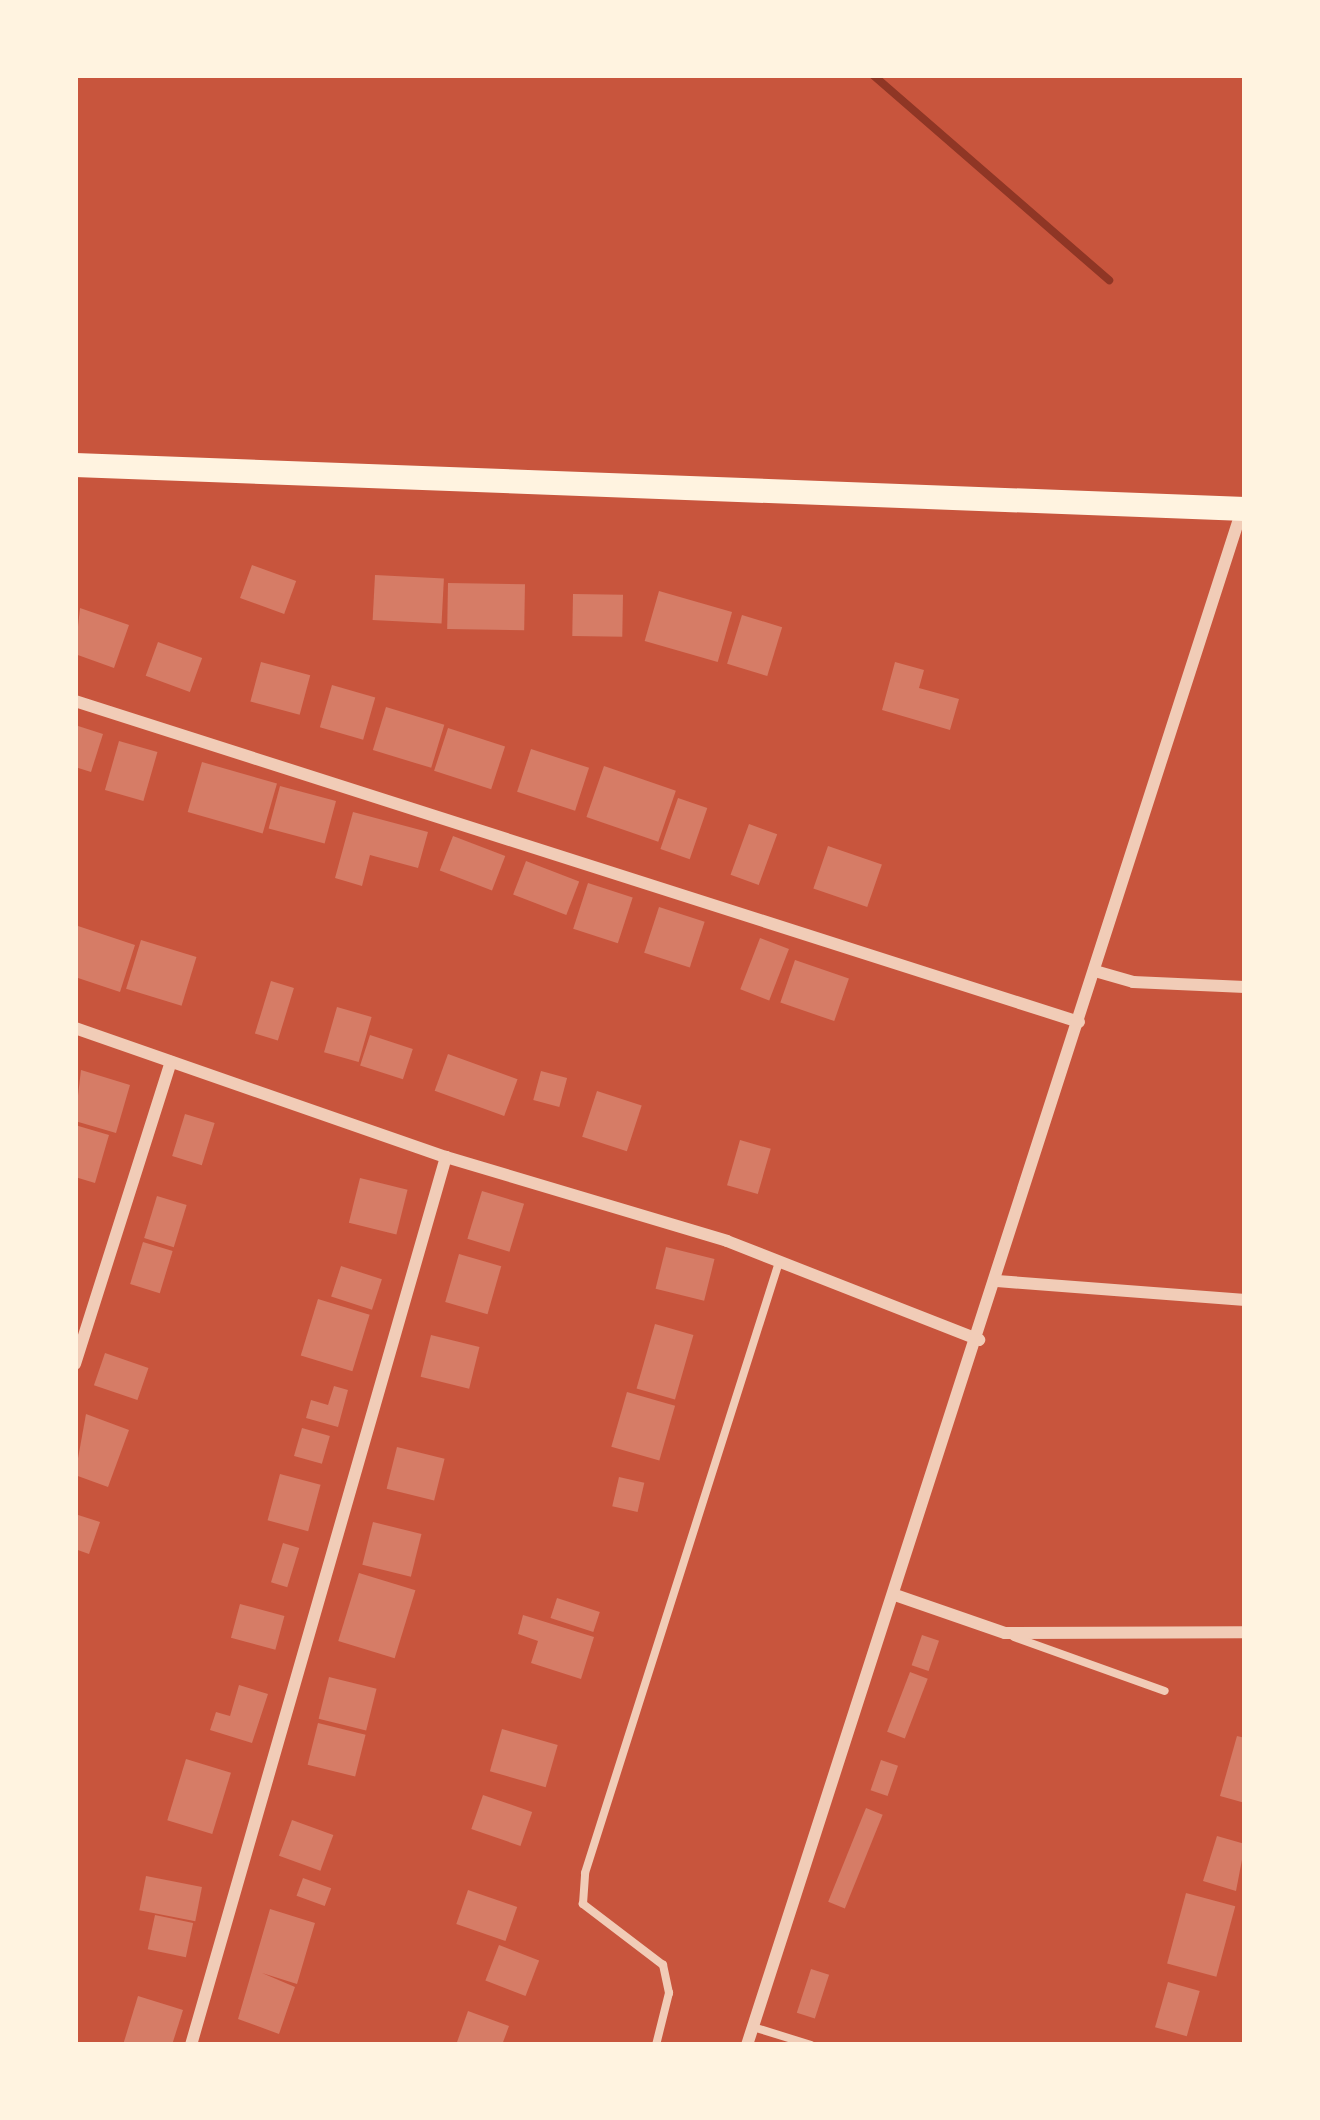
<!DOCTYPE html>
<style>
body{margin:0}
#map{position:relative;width:1320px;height:2120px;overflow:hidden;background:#c8553d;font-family:"IBM Plex Serif",serif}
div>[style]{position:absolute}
.stream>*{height:8px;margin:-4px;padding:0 4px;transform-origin:4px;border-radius:4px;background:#8f3625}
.building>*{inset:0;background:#d67c66;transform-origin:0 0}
.service>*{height:8px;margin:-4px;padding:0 4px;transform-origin:4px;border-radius:4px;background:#f1ccb7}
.minor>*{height:12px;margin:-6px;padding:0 6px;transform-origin:6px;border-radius:6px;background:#f1ccb7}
.primary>*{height:24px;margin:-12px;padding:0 12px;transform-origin:12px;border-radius:12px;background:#fff3e0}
span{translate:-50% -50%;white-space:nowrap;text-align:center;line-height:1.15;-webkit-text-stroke:9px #fff3e0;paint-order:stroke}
.frame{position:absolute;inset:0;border:78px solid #fff3e0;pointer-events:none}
</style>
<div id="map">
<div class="stream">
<i style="left:873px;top:75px;width:313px;rotate:41deg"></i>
</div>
<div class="building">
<i style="left:252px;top:565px;width:47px;height:35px;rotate:20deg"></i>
<i style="left:375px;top:575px;width:69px;height:45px;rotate:3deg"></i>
<i style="left:448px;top:583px;width:77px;height:46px;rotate:1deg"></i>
<i style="left:659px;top:591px;width:76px;height:52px;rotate:16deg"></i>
<i style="left:573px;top:594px;width:50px;height:42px;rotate:1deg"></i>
<i style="clip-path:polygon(80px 608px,129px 625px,114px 668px,75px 654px)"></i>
<i style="left:742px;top:615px;width:42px;height:51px;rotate:17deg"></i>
<i style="left:158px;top:642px;width:47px;height:36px;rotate:20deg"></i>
<i style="left:261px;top:662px;width:51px;height:41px;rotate:15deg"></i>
<i style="clip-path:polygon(895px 662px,924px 670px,919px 688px,959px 699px,950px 730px,882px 710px)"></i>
<i style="left:332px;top:685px;width:45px;height:44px;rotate:16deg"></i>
<i style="left:386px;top:707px;width:61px;height:45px;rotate:17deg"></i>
<i style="clip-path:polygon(75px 725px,103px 734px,91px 772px,75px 767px)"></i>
<i style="left:448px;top:728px;width:60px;height:45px;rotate:18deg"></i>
<i style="left:119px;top:741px;width:40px;height:51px;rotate:16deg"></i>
<i style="left:531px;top:749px;width:61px;height:45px;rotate:18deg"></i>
<i style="left:202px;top:762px;width:78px;height:52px;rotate:16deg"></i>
<i style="left:604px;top:766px;width:76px;height:54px;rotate:19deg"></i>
<i style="left:280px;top:786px;width:58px;height:44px;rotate:15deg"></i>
<i style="left:678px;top:798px;width:31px;height:54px;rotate:19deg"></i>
<i style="clip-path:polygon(353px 812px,428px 832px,418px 868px,370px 855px,362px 886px,335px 878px)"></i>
<i style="left:749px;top:824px;width:30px;height:54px;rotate:20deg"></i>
<i style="left:453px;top:836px;width:56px;height:37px;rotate:21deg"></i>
<i style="left:828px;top:846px;width:57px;height:45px;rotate:19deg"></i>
<i style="left:526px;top:861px;width:57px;height:36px;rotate:21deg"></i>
<i style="left:588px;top:883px;width:47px;height:48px;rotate:18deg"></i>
<i style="left:659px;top:907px;width:48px;height:48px;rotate:18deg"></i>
<i style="clip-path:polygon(75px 925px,135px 945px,120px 992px,75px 977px)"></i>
<i style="left:760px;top:938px;width:31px;height:55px;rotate:21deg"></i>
<i style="left:141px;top:940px;width:58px;height:51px;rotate:17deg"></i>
<i style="left:795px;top:960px;width:57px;height:45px;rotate:19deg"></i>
<i style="left:271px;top:981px;width:24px;height:55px;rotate:17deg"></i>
<i style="left:337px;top:1007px;width:36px;height:47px;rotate:16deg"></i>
<i style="left:370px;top:1035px;width:45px;height:32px;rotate:18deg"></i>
<i style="left:448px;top:1054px;width:74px;height:39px;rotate:20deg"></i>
<i style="clip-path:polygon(81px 1070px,130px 1085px,116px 1133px,75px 1121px)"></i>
<i style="left:541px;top:1071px;width:27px;height:30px;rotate:15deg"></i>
<i style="left:597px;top:1091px;width:47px;height:48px;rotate:18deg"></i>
<i style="left:185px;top:1114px;width:31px;height:44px;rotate:17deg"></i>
<i style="clip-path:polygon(75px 1125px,109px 1135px,95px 1183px,75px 1177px)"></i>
<i style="left:740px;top:1140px;width:32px;height:47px;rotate:16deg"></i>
<i style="left:360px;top:1178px;width:49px;height:46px;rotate:14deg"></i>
<i style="left:482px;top:1191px;width:44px;height:50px;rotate:17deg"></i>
<i style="left:157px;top:1196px;width:31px;height:44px;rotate:17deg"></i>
<i style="left:143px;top:1242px;width:31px;height:44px;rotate:17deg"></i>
<i style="left:666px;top:1247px;width:50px;height:43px;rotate:14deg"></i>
<i style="left:459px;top:1254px;width:44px;height:50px;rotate:16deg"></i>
<i style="left:341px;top:1266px;width:43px;height:32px;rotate:18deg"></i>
<i style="left:318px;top:1299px;width:54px;height:59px;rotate:17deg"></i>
<i style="left:655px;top:1324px;width:40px;height:67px;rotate:16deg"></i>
<i style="left:431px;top:1335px;width:50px;height:43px;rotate:14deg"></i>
<i style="left:105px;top:1353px;width:46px;height:34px;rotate:19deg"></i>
<i style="clip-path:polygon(334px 1386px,348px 1390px,338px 1427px,306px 1418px,311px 1400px,328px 1405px)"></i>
<i style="left:627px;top:1392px;width:50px;height:57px;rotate:16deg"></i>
<i style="clip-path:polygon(86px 1414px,129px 1430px,108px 1487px,75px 1475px)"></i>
<i style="left:302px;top:1428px;width:29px;height:29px;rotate:16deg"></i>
<i style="left:397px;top:1447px;width:49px;height:43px;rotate:14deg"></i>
<i style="left:280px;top:1474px;width:42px;height:48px;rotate:15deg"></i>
<i style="left:619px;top:1477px;width:26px;height:30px;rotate:13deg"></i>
<i style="clip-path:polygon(75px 1514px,100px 1522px,89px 1554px,75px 1549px)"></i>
<i style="left:373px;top:1522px;width:50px;height:44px;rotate:14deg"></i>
<i style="left:283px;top:1543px;width:17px;height:41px;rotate:17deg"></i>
<i style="left:359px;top:1573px;width:59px;height:71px;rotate:17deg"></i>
<i style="left:557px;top:1598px;width:45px;height:21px;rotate:18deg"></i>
<i style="left:240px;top:1604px;width:46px;height:35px;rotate:15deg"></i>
<i style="clip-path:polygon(523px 1615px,594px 1637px,581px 1679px,531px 1663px,538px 1641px,518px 1634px)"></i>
<i style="left:922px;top:1635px;width:18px;height:32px;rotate:19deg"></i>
<i style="left:910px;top:1672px;width:19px;height:64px;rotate:21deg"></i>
<i style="left:329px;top:1677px;width:49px;height:43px;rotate:14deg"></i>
<i style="clip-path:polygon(239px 1685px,268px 1694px,252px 1743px,210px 1730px,216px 1712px,230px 1716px)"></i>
<i style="left:318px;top:1723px;width:49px;height:43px;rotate:14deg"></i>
<i style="left:502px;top:1729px;width:58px;height:44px;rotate:16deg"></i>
<i style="clip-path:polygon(1237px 1736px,1245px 1738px,1245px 1803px,1220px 1796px)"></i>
<i style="left:186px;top:1759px;width:47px;height:64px;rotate:17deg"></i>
<i style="left:881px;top:1760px;width:18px;height:32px;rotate:19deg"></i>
<i style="left:483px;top:1795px;width:52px;height:36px;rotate:19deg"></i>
<i style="left:866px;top:1808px;width:18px;height:101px;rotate:22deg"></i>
<i style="left:292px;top:1820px;width:44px;height:38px;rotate:20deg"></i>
<i style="clip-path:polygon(1217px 1836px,1245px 1844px,1236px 1891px,1203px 1881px)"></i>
<i style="left:146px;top:1876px;width:57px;height:35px;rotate:11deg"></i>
<i style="left:303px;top:1878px;width:30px;height:19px;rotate:20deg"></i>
<i style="left:468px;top:1890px;width:52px;height:36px;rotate:19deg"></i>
<i style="left:1186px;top:1893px;width:51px;height:73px;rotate:15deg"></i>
<i style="clip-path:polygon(270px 1909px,315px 1923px,297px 1984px,262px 1973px,295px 1987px,279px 2034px,238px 2019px)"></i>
<i style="left:155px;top:1915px;width:39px;height:35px;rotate:12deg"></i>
<i style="left:499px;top:1945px;width:43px;height:38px;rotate:21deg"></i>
<i style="left:811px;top:1969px;width:19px;height:46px;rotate:18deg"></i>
<i style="left:1168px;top:1982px;width:33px;height:47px;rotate:16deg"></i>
<i style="clip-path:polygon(138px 1996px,183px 2010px,172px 2045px,123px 2045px)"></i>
<i style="clip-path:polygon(468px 2011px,509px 2026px,502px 2045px,456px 2045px)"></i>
</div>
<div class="service">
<i style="left:1014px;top:1637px;width:160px;rotate:19.7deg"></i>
<i style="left:753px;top:2027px;width:61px;rotate:17.2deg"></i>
<i style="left:656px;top:2045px;width:54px;rotate:-76deg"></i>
<i style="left:669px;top:1993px;width:29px;rotate:-102deg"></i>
<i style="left:663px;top:1965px;width:101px;rotate:-142.7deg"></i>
<i style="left:583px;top:1904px;width:31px;rotate:-86deg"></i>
<i style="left:585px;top:1873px;width:641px;rotate:-72.38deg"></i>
</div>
<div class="minor">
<i style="left:75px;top:701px;width:1054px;rotate:17.73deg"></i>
<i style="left:1095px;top:971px;width:40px;rotate:16deg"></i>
<i style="left:1133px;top:982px;width:112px;rotate:2.6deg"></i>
<i style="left:75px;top:1028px;width:393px;rotate:19.2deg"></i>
<i style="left:446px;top:1157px;width:293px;rotate:16.6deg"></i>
<i style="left:727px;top:1241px;width:271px;rotate:21.4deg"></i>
<i style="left:997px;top:1281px;width:249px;rotate:4.4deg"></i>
<i style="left:75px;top:1364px;width:317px;rotate:-72.4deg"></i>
<i style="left:898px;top:1596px;width:113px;rotate:19.1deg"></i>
<i style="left:1005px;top:1633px;width:240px;rotate:-0.2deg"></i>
<i style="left:191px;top:2045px;width:924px;rotate:-73.98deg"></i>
<i style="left:747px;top:2045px;width:1613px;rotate:-72.13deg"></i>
</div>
<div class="primary">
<i style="left:75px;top:465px;width:1171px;rotate:2.15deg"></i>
</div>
<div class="frame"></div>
</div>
